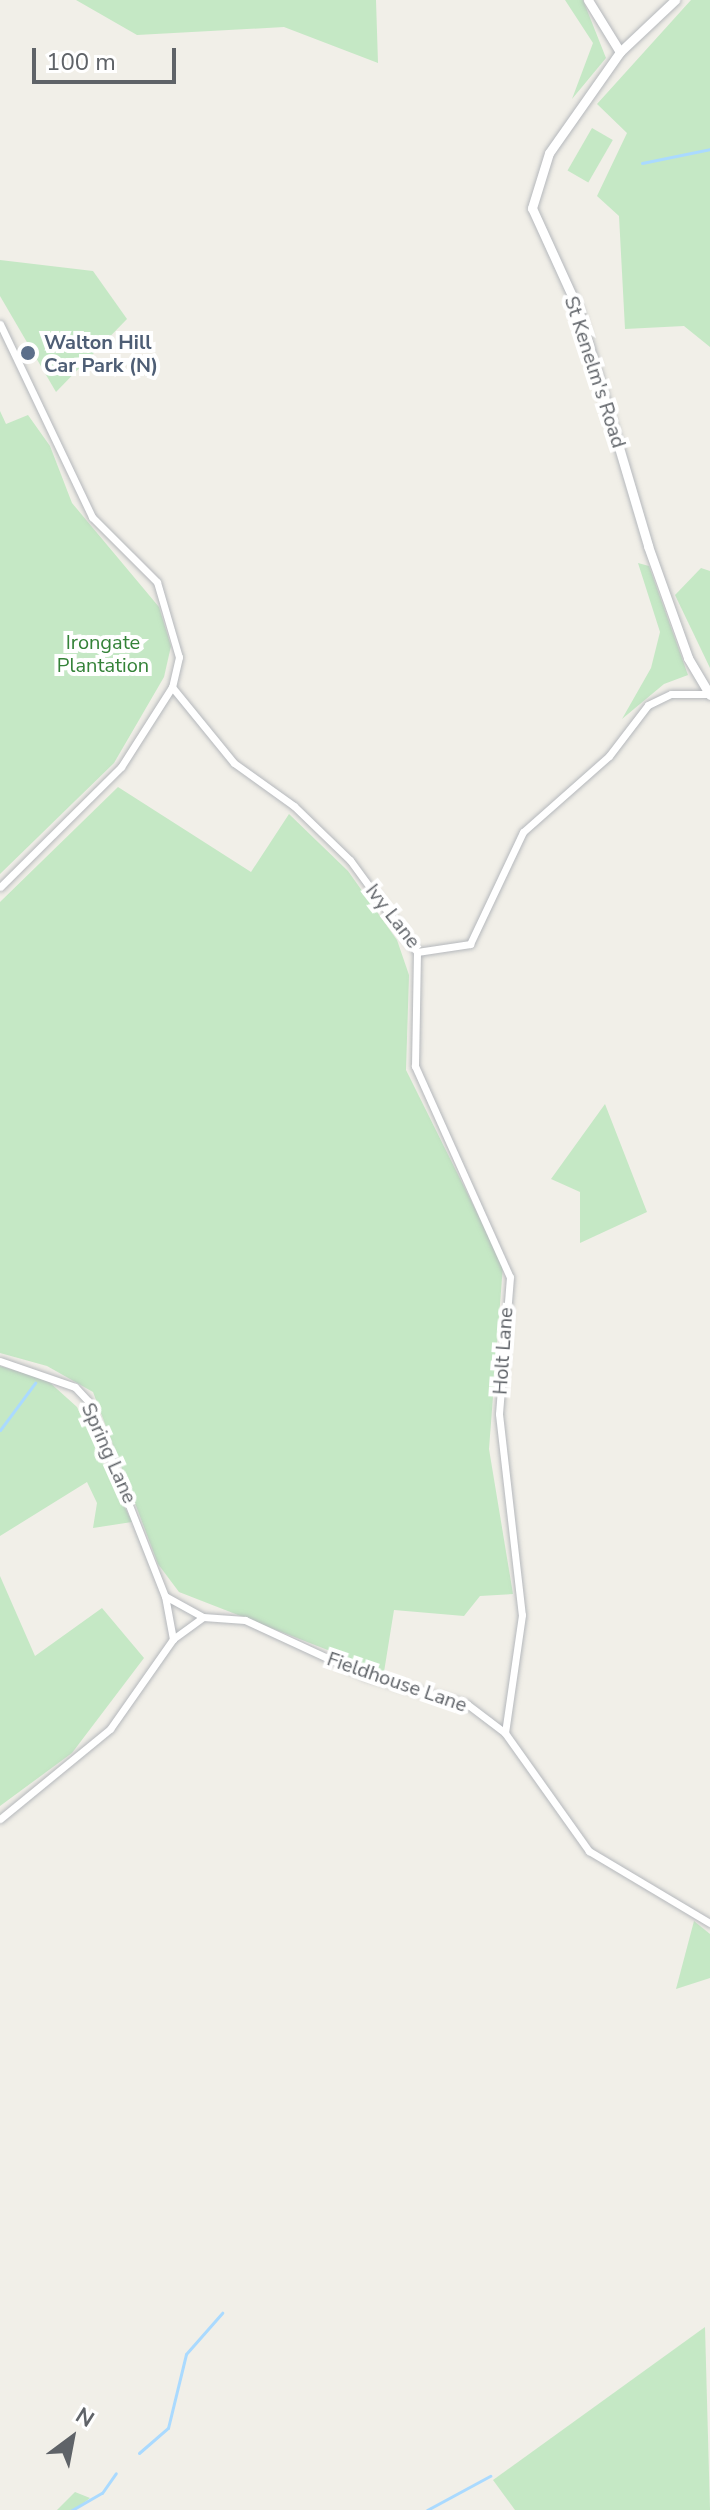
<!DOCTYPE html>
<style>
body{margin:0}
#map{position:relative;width:710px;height:2510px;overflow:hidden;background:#f1efe8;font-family:"Nunito Sans",sans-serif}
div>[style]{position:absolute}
.green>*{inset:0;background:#c5e8c5;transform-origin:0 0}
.stream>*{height:3px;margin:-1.5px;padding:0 1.5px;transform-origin:1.5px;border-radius:1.5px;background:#aadaff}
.roads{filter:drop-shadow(0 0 2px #b5b8bc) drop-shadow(0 0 2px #b5b8bc)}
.minor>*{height:7px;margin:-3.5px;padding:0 3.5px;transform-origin:3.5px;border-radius:3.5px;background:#fff}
.tertiary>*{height:9px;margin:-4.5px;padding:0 4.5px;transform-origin:4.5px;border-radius:4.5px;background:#fff}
.dots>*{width:22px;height:22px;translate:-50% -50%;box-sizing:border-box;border:4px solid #fff;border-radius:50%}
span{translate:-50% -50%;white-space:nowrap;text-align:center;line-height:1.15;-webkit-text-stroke:8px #fff;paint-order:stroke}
.service-label{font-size:20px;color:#4e5e75;font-weight:700}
.left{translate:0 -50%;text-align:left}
.street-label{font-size:20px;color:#5f6368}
.park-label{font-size:20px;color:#348238}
.north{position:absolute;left:32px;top:2398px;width:80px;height:80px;-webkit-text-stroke:6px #fff;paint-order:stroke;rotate:32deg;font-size:22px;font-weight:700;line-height:32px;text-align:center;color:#5f6368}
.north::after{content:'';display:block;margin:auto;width:28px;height:36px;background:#5f6368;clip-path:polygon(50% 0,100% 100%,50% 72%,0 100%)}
.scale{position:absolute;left:32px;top:48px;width:144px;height:36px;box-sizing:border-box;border:4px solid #5f6368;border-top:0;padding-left:10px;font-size:24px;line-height:28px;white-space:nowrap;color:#5f6368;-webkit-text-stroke:6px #fff;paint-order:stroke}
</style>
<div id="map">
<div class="green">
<i style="clip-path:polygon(76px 0,376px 0,378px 63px,284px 27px,137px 35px)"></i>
<i style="clip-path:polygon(565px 0,583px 0,606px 58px,572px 99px,593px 43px)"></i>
<i style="clip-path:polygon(691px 0,710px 0,710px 347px,684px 326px,625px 329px,619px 216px,597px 196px,627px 133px,597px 104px)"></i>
<i style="left:592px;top:128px;width:24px;height:49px;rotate:30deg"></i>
<i style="clip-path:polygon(0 260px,93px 271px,127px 319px,56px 392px,0 296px)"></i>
<i style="clip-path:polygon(0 411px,6px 424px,28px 415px,50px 446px,72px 503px,159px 607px,171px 646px,164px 677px,114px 763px,0 874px)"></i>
<i style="clip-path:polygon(638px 563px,649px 566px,688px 675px,664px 684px,622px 719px,651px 668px,660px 632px)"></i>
<i style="clip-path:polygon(701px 568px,710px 571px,710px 668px,675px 595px)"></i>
<i style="clip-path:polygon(118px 787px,251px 872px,289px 814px,348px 871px,397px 940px,409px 975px,406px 1070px,503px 1265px,489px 1449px,513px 1594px,480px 1596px,464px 1616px,394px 1610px,384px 1672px,179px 1592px,158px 1564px,93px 1392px,47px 1366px,0 1353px,0 902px)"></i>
<i style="clip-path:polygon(605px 1104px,647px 1212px,580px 1243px,580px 1192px,551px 1179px)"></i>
<i style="clip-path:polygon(0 1366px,47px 1380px,77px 1407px,132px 1522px,93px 1528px,97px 1503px,87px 1482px,0 1536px)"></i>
<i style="clip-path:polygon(0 1576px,35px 1656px,102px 1608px,144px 1658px,72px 1753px,0 1806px)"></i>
<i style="clip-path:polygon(694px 1921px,710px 1934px,710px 1978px,676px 1989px)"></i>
<i style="clip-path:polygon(705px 2327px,710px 2510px,515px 2510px,493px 2480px)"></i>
<i style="clip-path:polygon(75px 2492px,90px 2498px,75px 2510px,57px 2510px)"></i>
</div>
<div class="stream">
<i style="left:642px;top:163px;width:69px;rotate:-11.6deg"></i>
<i style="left:0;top:1430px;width:59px;rotate:-53.3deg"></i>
<i style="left:139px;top:2453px;width:38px;rotate:-41deg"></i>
<i style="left:168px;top:2428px;width:76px;rotate:-76.3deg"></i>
<i style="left:186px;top:2354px;width:55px;rotate:-48.7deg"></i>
<i style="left:72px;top:2510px;width:34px;rotate:-30deg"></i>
<i style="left:102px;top:2493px;width:24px;rotate:-55deg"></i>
<i style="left:427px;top:2510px;width:72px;rotate:-28.4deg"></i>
</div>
<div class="roads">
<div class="minor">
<i style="left:0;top:324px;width:214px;rotate:64.5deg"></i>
<i style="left:92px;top:517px;width:92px;rotate:45deg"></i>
<i style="left:157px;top:582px;width:78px;rotate:73.7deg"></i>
<i style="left:179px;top:657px;width:31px;rotate:103deg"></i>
<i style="left:172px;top:687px;width:95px;rotate:122.5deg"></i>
<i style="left:121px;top:767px;width:170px;rotate:135.2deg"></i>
<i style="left:172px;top:687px;width:98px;rotate:50.8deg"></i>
<i style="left:234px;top:763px;width:74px;rotate:35.6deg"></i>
<i style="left:294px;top:806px;width:78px;rotate:44deg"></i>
<i style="left:350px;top:860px;width:114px;rotate:53.9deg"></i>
<i style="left:417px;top:952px;width:114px;rotate:91deg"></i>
<i style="left:415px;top:1066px;width:231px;rotate:65.8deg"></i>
<i style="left:510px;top:1277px;width:137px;rotate:94.6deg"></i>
<i style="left:499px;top:1414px;width:202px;rotate:83.5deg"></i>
<i style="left:522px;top:1615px;width:119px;rotate:98.2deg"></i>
<i style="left:417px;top:952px;width:54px;rotate:-8.6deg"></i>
<i style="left:470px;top:944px;width:124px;rotate:-64.7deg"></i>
<i style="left:523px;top:832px;width:115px;rotate:-41.5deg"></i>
<i style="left:609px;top:756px;width:64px;rotate:-52.6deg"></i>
<i style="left:648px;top:705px;width:25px;rotate:-26deg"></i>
<i style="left:671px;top:694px;width:38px"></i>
<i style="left:0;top:1361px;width:79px;rotate:19.1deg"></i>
<i style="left:75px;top:1387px;width:19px;rotate:47deg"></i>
<i style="left:88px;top:1401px;width:210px;rotate:68.5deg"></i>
<i style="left:165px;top:1596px;width:43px;rotate:28.9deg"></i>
<i style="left:165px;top:1596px;width:44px;rotate:79.5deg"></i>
<i style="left:0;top:1819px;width:142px;rotate:-39.3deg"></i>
<i style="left:110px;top:1729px;width:110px;rotate:-55deg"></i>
<i style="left:173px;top:1639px;width:37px;rotate:-36deg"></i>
<i style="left:203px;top:1617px;width:42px;rotate:4.1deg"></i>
<i style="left:245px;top:1620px;width:133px;rotate:24.8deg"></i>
<i style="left:366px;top:1676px;width:105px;rotate:15.5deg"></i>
<i style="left:467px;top:1704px;width:48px;rotate:37.3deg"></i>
<i style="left:505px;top:1733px;width:145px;rotate:54.6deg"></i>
<i style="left:589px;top:1851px;width:141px;rotate:30.8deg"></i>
</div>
<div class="tertiary">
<i style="left:588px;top:0;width:61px;rotate:58.4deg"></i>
<i style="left:620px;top:52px;width:123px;rotate:125.1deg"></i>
<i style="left:549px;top:153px;width:58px;rotate:107.2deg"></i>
<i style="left:532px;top:208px;width:111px;rotate:65.5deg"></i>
<i style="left:578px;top:309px;width:247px;rotate:73.5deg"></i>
<i style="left:648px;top:546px;width:119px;rotate:70.3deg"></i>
<i style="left:688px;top:658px;width:43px;rotate:59.3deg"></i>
<i style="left:620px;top:52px;width:76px;rotate:-43.4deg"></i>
</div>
</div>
<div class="dots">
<i style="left:28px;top:353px;background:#5c6f8a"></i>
</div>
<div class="service-label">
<span class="left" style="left:44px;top:354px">Walton Hill<br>Car Park (N)</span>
</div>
<div class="street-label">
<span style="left:595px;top:372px;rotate:72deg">St Kenelm's Road</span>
<span style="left:393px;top:916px;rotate:52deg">Ivy Lane</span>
<span style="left:503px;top:1351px;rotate:-86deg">Holt Lane</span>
<span style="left:109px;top:1453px;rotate:66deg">Spring Lane</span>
<span style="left:397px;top:1682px;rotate:19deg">Fieldhouse Lane</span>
</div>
<div class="park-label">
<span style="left:103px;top:654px">Irongate<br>Plantation</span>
</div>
<div class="north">N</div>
<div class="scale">100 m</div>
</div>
